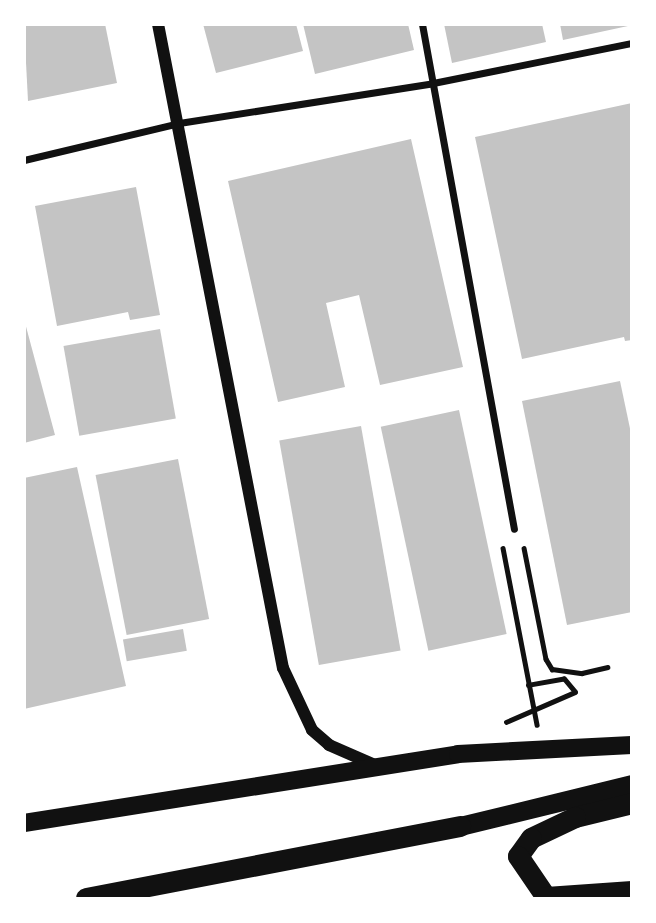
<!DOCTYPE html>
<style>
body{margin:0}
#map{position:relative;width:656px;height:923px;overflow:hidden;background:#fff;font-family:Poppins,sans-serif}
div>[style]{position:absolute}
.building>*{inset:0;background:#c4c4c4;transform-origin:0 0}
.path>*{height:4.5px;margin:-2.25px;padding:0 2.25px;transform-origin:2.25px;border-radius:2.25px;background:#111}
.minor>*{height:7px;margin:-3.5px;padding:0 3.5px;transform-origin:3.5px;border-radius:3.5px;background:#111}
.tertiary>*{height:12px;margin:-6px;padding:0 6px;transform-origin:6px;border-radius:6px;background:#111}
.primary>*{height:18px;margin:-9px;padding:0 9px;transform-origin:9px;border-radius:9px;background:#111}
.trunk>*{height:19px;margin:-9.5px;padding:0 9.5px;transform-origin:9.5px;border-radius:9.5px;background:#111}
.motorway>*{height:21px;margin:-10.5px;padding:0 10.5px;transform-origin:10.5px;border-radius:10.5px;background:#111}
span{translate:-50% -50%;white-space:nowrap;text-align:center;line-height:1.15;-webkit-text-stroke:5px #fff;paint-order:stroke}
.frame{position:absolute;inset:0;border:26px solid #fff;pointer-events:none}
</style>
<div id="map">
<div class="building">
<i style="clip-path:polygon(24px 24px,105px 24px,117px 83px,28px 101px)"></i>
<i style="clip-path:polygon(203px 24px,296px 24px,303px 51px,216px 73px)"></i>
<i style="clip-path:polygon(303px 24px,408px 24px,414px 50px,315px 74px)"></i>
<i style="clip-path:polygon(444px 24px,542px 24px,546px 42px,452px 63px)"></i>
<i style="clip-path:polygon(560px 24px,627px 24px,628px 26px,563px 40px)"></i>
<i style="clip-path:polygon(632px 103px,632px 340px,625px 341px,624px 337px,522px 359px,475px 137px)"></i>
<i style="clip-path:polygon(411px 139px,463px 367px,380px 385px,359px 295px,326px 303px,345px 387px,278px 402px,228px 181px)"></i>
<i style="clip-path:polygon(136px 187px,160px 315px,130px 320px,128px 312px,57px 326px,35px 206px)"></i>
<i style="clip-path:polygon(24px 319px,55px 435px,24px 443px)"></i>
<i style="left:160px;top:329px;width:91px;height:98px;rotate:80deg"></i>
<i style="clip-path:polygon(620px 381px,632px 438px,632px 612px,567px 625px,522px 401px)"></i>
<i style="left:459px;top:410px;width:229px;height:80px;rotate:78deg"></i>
<i style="left:361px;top:426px;width:228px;height:83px;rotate:80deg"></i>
<i style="left:178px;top:459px;width:163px;height:84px;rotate:79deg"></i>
<i style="clip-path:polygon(77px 467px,126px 686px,24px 709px,24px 478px)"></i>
<i style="left:183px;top:629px;width:22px;height:61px;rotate:80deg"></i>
</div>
<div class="path">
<i style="left:503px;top:548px;width:180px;rotate:79.1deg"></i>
<i style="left:524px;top:548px;width:113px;rotate:78.8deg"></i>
<i style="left:546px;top:659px;width:12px;rotate:59deg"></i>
<i style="left:552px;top:669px;width:30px;rotate:8deg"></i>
<i style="left:582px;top:673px;width:26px;rotate:-13deg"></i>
<i style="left:506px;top:722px;width:75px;rotate:-23.5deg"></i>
<i style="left:575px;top:692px;width:17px;rotate:-130deg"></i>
<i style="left:564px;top:679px;width:36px;rotate:170deg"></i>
</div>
<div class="minor">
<i style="left:422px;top:24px;width:513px;rotate:79.68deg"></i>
<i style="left:24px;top:160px;width:159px;rotate:-13.4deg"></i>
<i style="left:179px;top:123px;width:257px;rotate:-8.9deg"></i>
<i style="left:433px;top:83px;width:203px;rotate:-11.4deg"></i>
</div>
<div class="tertiary">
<i style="left:158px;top:24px;width:656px;rotate:79.02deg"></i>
<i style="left:283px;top:668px;width:68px;rotate:64.9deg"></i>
<i style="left:312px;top:730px;width:23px;rotate:41deg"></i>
<i style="left:329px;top:745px;width:52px;rotate:23.6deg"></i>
</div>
<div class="primary">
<i style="left:24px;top:823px;width:439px;rotate:-9deg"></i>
<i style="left:458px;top:754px;width:174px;rotate:-3deg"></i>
</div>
<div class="trunk">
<i style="left:460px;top:826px;width:177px;rotate:-13.7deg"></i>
</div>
<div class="motorway">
<i style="left:632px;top:803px;width:59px;rotate:166.2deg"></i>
<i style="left:575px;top:817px;width:49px;rotate:154.5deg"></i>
<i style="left:531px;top:838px;width:22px;rotate:126deg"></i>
<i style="left:518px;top:856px;width:50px;rotate:55.7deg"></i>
<i style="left:546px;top:897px;width:86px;rotate:-4deg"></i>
<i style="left:86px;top:898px;width:381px;rotate:-10.9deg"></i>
</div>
<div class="frame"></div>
</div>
